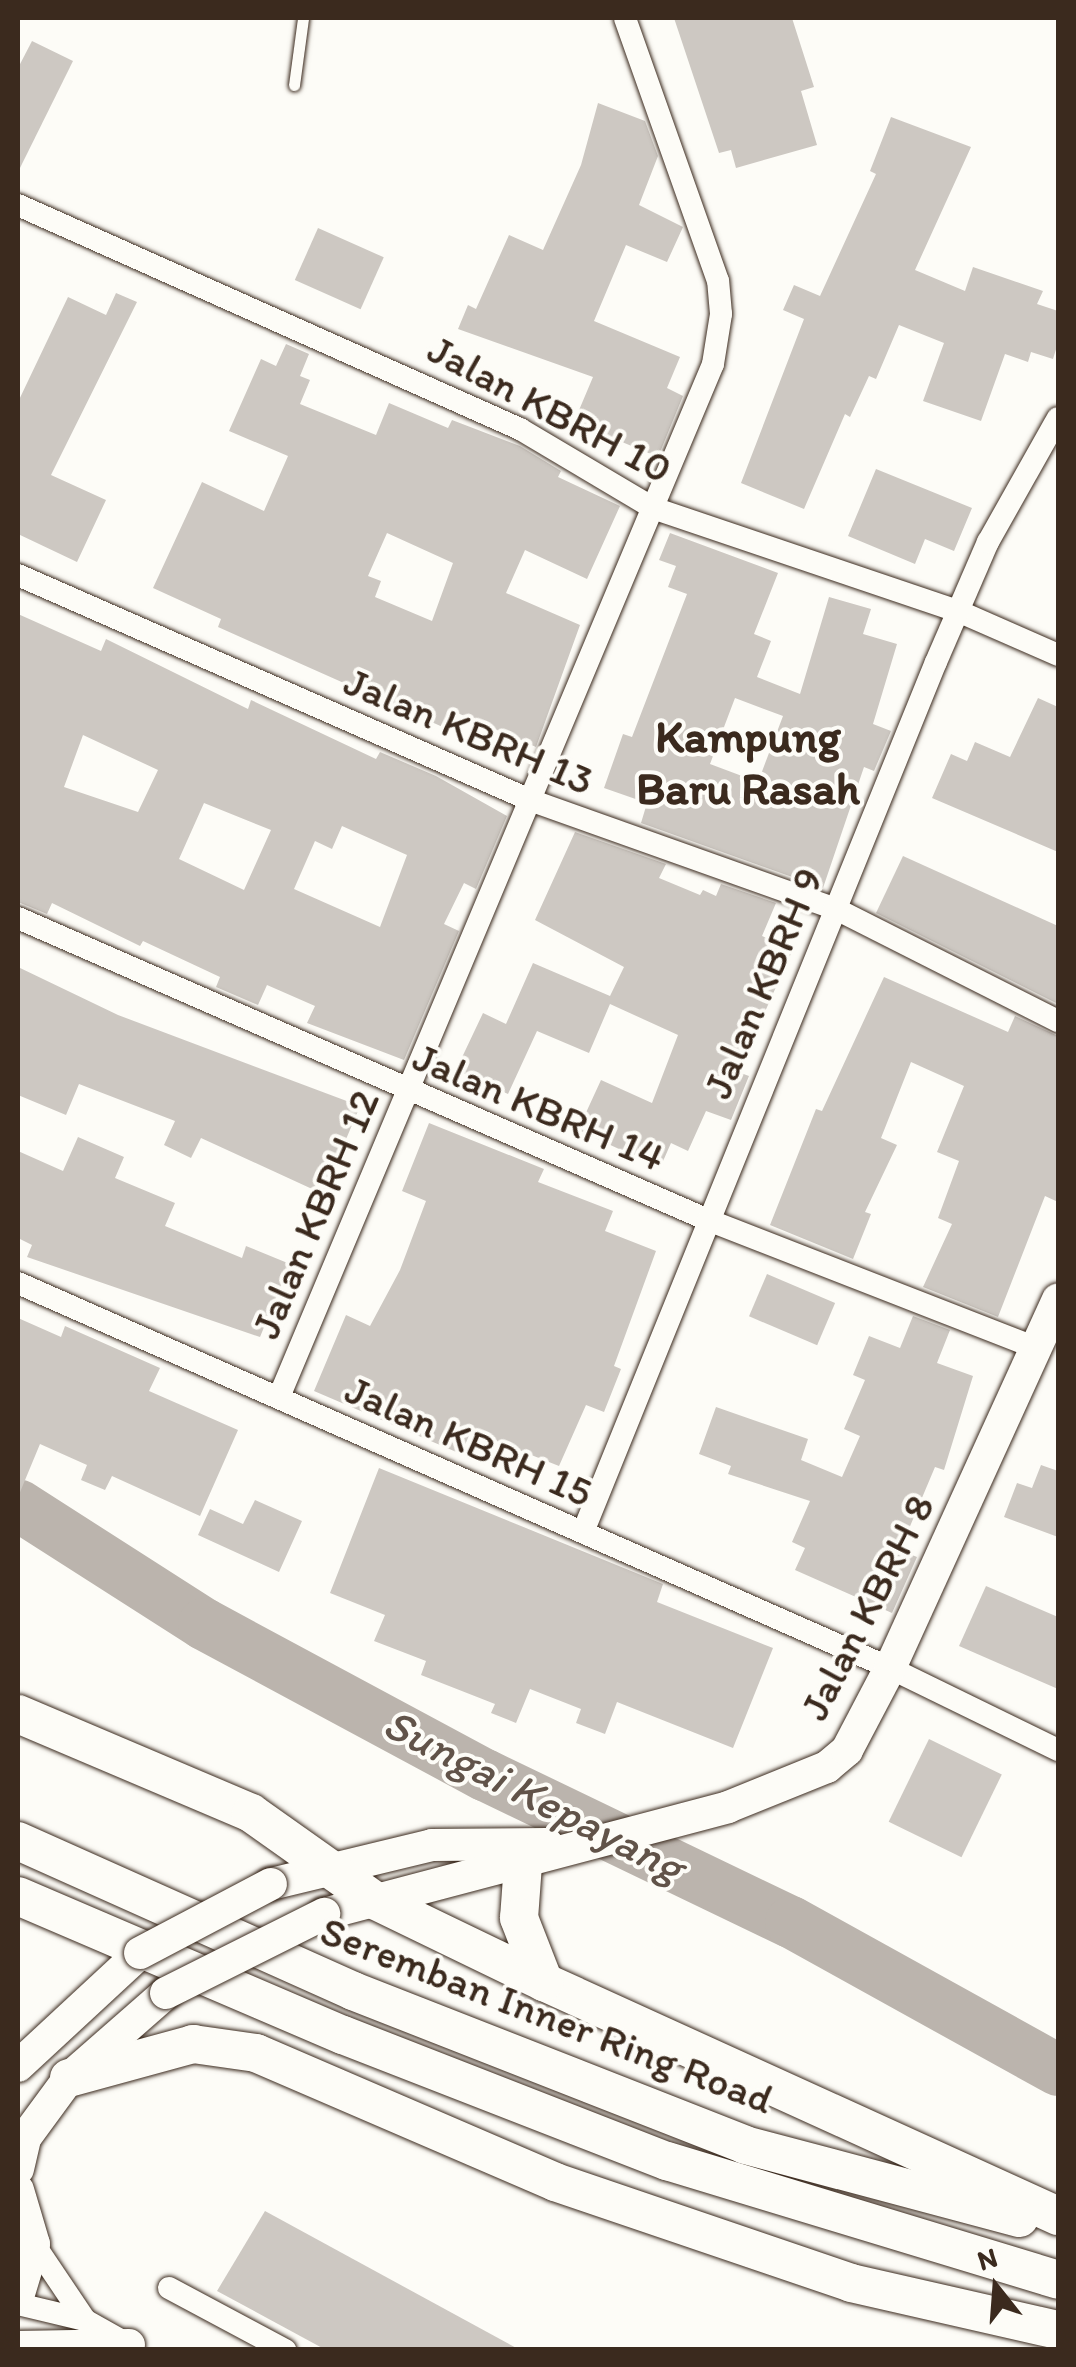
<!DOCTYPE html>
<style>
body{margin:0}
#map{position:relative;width:1076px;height:2367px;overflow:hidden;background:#fdfcf7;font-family:Itim,sans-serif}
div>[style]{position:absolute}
.river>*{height:52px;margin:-26px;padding:0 26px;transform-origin:26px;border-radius:26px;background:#bbb4ad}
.building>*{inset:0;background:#cdc8c2;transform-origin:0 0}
.roads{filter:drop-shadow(0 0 2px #3b2a1e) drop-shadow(0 0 2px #3b2a1e)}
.lane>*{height:11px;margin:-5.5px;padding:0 5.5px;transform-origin:5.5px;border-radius:5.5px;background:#fdfcf7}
.street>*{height:22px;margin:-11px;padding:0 11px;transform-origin:11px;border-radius:11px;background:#fdfcf7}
.secondary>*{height:32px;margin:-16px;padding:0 16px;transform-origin:16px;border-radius:16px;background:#fdfcf7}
.primary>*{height:38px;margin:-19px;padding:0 19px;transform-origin:19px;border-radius:19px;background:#fdfcf7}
.bridges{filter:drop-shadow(0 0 2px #3b2a1e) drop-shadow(0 0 2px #3b2a1e)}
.secondary-bridge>*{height:32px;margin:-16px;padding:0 16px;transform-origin:16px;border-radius:16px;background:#fdfcf7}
span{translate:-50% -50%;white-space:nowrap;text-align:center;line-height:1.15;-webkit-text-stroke:8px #fdfcf7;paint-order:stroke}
.street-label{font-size:42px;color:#3b2a1e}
.neighbourhood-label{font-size:45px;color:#3b2a1e;font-weight:700}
.water-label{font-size:45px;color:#615349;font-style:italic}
.frame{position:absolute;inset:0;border:20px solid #3b2a1e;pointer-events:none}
.north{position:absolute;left:946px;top:2237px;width:100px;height:100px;-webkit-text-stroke:8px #fdfcf7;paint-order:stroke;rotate:343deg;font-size:28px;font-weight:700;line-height:40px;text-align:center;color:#3b2a1e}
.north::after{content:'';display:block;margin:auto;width:35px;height:45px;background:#3b2a1e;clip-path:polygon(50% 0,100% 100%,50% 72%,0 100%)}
</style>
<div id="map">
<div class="river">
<i style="left:18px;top:1505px;width:221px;rotate:32.6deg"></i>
<i style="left:204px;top:1624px;width:319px;rotate:28.3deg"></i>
<i style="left:485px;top:1775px;width:339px;rotate:25.7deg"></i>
<i style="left:791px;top:1922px;width:305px;rotate:29deg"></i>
</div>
<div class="building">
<i style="clip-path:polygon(674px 18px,792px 18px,814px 87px,801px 91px,817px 145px,736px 168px,731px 150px,719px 153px)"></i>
<i style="clip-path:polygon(32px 41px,73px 61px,18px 172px,18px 68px)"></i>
<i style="clip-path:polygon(598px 103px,645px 121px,658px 156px,639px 205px,683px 227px,667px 262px,626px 245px,594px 321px,680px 357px,667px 388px,683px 396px,658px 457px,574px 422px,593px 377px,458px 329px,468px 305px,476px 309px,509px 235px,543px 250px,581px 165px)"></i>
<i style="clip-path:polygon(891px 117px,971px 147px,915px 270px,965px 291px,973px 267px,1043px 291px,1037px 304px,1058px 311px,1058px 343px,1053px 359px,1031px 352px,1028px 362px,1005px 354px,981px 421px,923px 401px,944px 343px,899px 325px,876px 379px,869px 376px,850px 417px,845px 414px,804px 509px,741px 483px,804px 319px,783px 310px,794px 285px,820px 296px,876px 174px,870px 171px)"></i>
<i style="left:318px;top:228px;width:72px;height:57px;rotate:24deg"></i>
<i style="clip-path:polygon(116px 293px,137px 302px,51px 475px,106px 500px,77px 562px,18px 534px,18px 402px,68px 297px,106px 315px)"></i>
<i style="clip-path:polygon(evenodd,286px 344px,309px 354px,300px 376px,310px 380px,300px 404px,376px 435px,389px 403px,448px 428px,452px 420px,520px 446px,561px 471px,558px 477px,620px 506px,587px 579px,525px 550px,506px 593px,580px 625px,536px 747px,453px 711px,445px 728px,218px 627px,221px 619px,153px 588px,202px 482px,264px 511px,288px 456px,229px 431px,261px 359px,276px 366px,286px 344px,387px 533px,453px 563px,432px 621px,375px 597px,381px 581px,368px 576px,387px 533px)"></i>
<i style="clip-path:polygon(876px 469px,972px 508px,954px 551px,925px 539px,915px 564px,848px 536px)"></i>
<i style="clip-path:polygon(evenodd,670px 533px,778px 573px,754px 634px,771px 641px,757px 677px,800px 694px,829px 597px,871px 609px,863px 634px,897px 644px,873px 724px,891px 731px,874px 771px,864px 767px,823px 888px,641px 823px,647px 803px,604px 788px,623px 734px,632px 737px,687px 594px,668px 587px,676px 566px,659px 560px,670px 533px,735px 698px,783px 716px,758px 782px,710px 764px,735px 698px)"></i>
<i style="clip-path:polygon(evenodd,18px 614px,101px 651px,106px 639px,248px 709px,251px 700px,376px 759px,380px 752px,436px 776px,507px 816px,476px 889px,464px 883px,444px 924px,459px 931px,404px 1060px,307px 1023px,315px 1006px,267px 985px,258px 1005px,216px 987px,220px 977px,143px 941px,140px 946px,52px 903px,47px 914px,18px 902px,18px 614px,83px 735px,158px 770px,138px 812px,64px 787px,83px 735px,18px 614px,204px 803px,271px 830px,244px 890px,179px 859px,204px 803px,18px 614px,342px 826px,407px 855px,380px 927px,294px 889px,315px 841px,332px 849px,342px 826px)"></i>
<i style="clip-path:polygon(1038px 698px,1058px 707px,1058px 852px,932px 798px,951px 754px,967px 761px,975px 742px,1010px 757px)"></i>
<i style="clip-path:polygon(575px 832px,666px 864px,659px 878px,700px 895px,703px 890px,716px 896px,721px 884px,776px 903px,762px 936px,793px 949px,738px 1072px,749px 1076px,731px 1120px,706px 1111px,688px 1151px,671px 1143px,660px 1168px,578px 1130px,601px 1080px,652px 1103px,678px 1035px,610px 1004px,589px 1053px,537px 1031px,508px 1094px,456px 1070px,483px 1013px,506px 1024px,533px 963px,610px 996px,624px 967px,535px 920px)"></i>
<i style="clip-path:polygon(903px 856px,1058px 926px,1058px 1004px,876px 913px)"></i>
<i style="clip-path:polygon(18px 967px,118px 1015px,360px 1106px,323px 1194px,201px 1138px,191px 1158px,164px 1145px,175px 1121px,79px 1084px,66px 1115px,18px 1095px)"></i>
<i style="clip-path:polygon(884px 977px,1008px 1032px,1015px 1016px,1058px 1036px,1058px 1202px,1045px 1196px,998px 1317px,923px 1287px,952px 1224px,938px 1218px,959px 1161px,937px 1152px,964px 1086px,911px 1062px,881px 1138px,897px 1145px,865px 1212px,871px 1214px,853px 1259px,770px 1225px,816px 1109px,822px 1111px)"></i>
<i style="clip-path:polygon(429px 1123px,544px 1169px,538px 1182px,613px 1211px,605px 1231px,656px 1251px,614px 1366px,621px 1369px,604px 1412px,586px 1405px,559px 1466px,471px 1431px,461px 1454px,314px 1391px,346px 1315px,370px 1326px,400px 1270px,426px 1201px,402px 1191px)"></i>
<i style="clip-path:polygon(78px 1137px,124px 1157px,115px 1178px,175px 1203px,165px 1226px,242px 1258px,246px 1246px,290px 1264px,260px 1337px,27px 1257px,32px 1245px,18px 1238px,18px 1151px,63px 1171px)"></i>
<i style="left:767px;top:1274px;width:74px;height:46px;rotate:23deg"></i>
<i style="clip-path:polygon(913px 1316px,950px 1330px,937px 1363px,973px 1376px,944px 1470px,935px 1467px,900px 1550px,917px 1557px,892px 1613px,795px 1570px,805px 1548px,792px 1542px,810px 1501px,728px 1474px,731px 1466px,699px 1454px,716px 1407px,808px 1439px,801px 1460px,842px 1477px,860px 1436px,844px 1429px,865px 1380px,853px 1375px,869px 1336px,900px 1348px)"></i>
<i style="clip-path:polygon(18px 1318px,61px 1337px,65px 1326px,160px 1368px,149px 1391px,238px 1430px,200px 1516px,112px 1476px,105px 1490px,81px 1480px,87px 1465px,40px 1444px,18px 1497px)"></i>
<i style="clip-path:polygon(1041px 1465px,1058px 1471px,1058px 1537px,1004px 1517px,1017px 1483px,1032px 1488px)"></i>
<i style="clip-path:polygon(379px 1468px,663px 1584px,657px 1602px,773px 1648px,733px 1748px,617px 1702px,605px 1734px,576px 1723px,581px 1709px,530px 1689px,516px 1723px,491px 1713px,495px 1704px,421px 1675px,426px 1661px,374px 1641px,385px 1615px,330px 1593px)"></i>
<i style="clip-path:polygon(255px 1500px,302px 1521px,279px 1572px,198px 1535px,210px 1509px,243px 1524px)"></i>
<i style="clip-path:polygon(986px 1586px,1058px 1617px,1058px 1689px,959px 1646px)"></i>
<i style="left:929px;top:1739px;width:81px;height:92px;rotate:26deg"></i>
<i style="clip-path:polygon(265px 2211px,520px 2350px,326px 2350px,217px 2291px)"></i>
</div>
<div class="roads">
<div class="lane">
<i style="left:294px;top:85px;width:68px;rotate:-82.3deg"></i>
</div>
<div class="street">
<i style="left:18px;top:205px;width:550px;rotate:24.05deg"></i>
<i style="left:520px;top:429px;width:155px;rotate:30.7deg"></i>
<i style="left:653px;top:508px;width:322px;rotate:18.7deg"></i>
<i style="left:958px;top:611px;width:109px;rotate:23.7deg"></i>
<i style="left:18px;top:575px;width:559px;rotate:23.72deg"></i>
<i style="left:530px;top:800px;width:323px;rotate:19.6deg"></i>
<i style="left:834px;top:908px;width:251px;rotate:26.8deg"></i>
<i style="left:18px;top:918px;width:753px;rotate:23.64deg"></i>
<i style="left:708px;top:1220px;width:353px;rotate:21.3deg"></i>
<i style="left:18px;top:1283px;width:953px;rotate:23.82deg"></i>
<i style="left:890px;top:1668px;width:187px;rotate:26deg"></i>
<i style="left:279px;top:1397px;width:1120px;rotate:-67.21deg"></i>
<i style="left:713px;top:364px;width:51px;rotate:-80.9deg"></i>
<i style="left:721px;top:314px;width:33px;rotate:-95deg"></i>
<i style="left:718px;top:281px;width:279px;rotate:-109.5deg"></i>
<i style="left:583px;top:1532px;width:939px;rotate:-67.92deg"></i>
<i style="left:936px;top:662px;width:131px;rotate:-66.6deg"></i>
<i style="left:988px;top:542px;width:142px;rotate:-60.6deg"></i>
<i style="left:34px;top:2244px;width:92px;rotate:56.1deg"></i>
<i style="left:169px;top:2288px;width:132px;rotate:28.1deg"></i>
<i style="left:18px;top:2304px;width:69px;rotate:13.4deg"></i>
<i style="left:85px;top:2320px;width:47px;rotate:29.3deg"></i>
</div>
<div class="secondary">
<i style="left:271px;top:1884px;width:166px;rotate:-13.6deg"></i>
<i style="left:432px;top:1845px;width:115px;rotate:-0.5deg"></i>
<i style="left:324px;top:1914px;width:418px;rotate:-14.8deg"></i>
<i style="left:728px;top:1807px;width:107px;rotate:-22deg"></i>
<i style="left:827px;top:1767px;width:26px;rotate:-40deg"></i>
<i style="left:847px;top:1750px;width:93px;rotate:-62.3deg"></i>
<i style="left:890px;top:1668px;width:405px;rotate:-65.5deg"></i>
<i style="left:18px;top:2066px;width:166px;rotate:-42.8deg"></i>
<i style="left:18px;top:2169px;width:32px;rotate:-77deg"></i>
<i style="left:25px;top:2138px;width:74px;rotate:-53.7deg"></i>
<i style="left:69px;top:2078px;width:129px;rotate:-41.2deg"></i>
<i style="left:18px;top:2190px;width:56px;rotate:73.5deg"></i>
<i style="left:34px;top:2244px;width:55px;rotate:106.8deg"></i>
<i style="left:18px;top:2347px;width:111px;rotate:-1deg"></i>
</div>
<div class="primary">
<i style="left:18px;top:1714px;width:253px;rotate:23deg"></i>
<i style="left:251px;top:1813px;width:151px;rotate:35.3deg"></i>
<i style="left:374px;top:1900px;width:189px;rotate:25.8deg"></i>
<i style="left:544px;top:1982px;width:565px;rotate:24.48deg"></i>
<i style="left:18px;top:1841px;width:367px;rotate:24.1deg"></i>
<i style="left:353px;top:1991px;width:421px;rotate:21.4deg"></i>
<i style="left:745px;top:2145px;width:284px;rotate:14.9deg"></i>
<i style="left:523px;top:1864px;width:54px;rotate:94.2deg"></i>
<i style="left:519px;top:1918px;width:69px;rotate:68.7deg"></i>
<i style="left:18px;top:1896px;width:353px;rotate:23.2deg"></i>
<i style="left:343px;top:2035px;width:348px;rotate:21.3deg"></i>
<i style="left:667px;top:2161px;width:409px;rotate:16.9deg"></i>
<i style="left:69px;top:2078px;width:129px;rotate:-15.3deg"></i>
<i style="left:193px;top:2044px;width:64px;rotate:8.1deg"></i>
<i style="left:256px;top:2053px;width:326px;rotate:23.3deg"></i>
<i style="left:555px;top:2182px;width:313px;rotate:18.8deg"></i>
<i style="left:851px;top:2283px;width:212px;rotate:12.8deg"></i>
</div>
</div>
<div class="bridges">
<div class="secondary-bridge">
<i style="left:140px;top:1953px;width:148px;rotate:-27.8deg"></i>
<i style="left:166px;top:1993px;width:177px;rotate:-26.6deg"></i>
</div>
</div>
<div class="street-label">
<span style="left:550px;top:409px;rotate:28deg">Jalan KBRH 10</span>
<span style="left:469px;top:731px;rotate:23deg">Jalan KBRH 13</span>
<span style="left:763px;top:983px;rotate:-67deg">Jalan KBRH 9</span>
<span style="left:539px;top:1107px;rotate:23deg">Jalan KBRH 14</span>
<span style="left:315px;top:1214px;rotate:-67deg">Jalan KBRH 12</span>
<span style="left:469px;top:1441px;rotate:24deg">Jalan KBRH 15</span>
<span style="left:867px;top:1607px;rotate:-63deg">Jalan KBRH 8</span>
<span style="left:547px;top:2015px;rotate:21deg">Seremban Inner Ring Road</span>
</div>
<div class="neighbourhood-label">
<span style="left:748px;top:763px">Kampung<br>Baru Rasah</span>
</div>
<div class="water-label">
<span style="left:534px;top:1795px;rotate:27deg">Sungai Kepayang</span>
</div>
<div class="frame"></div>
<div class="north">N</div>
</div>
